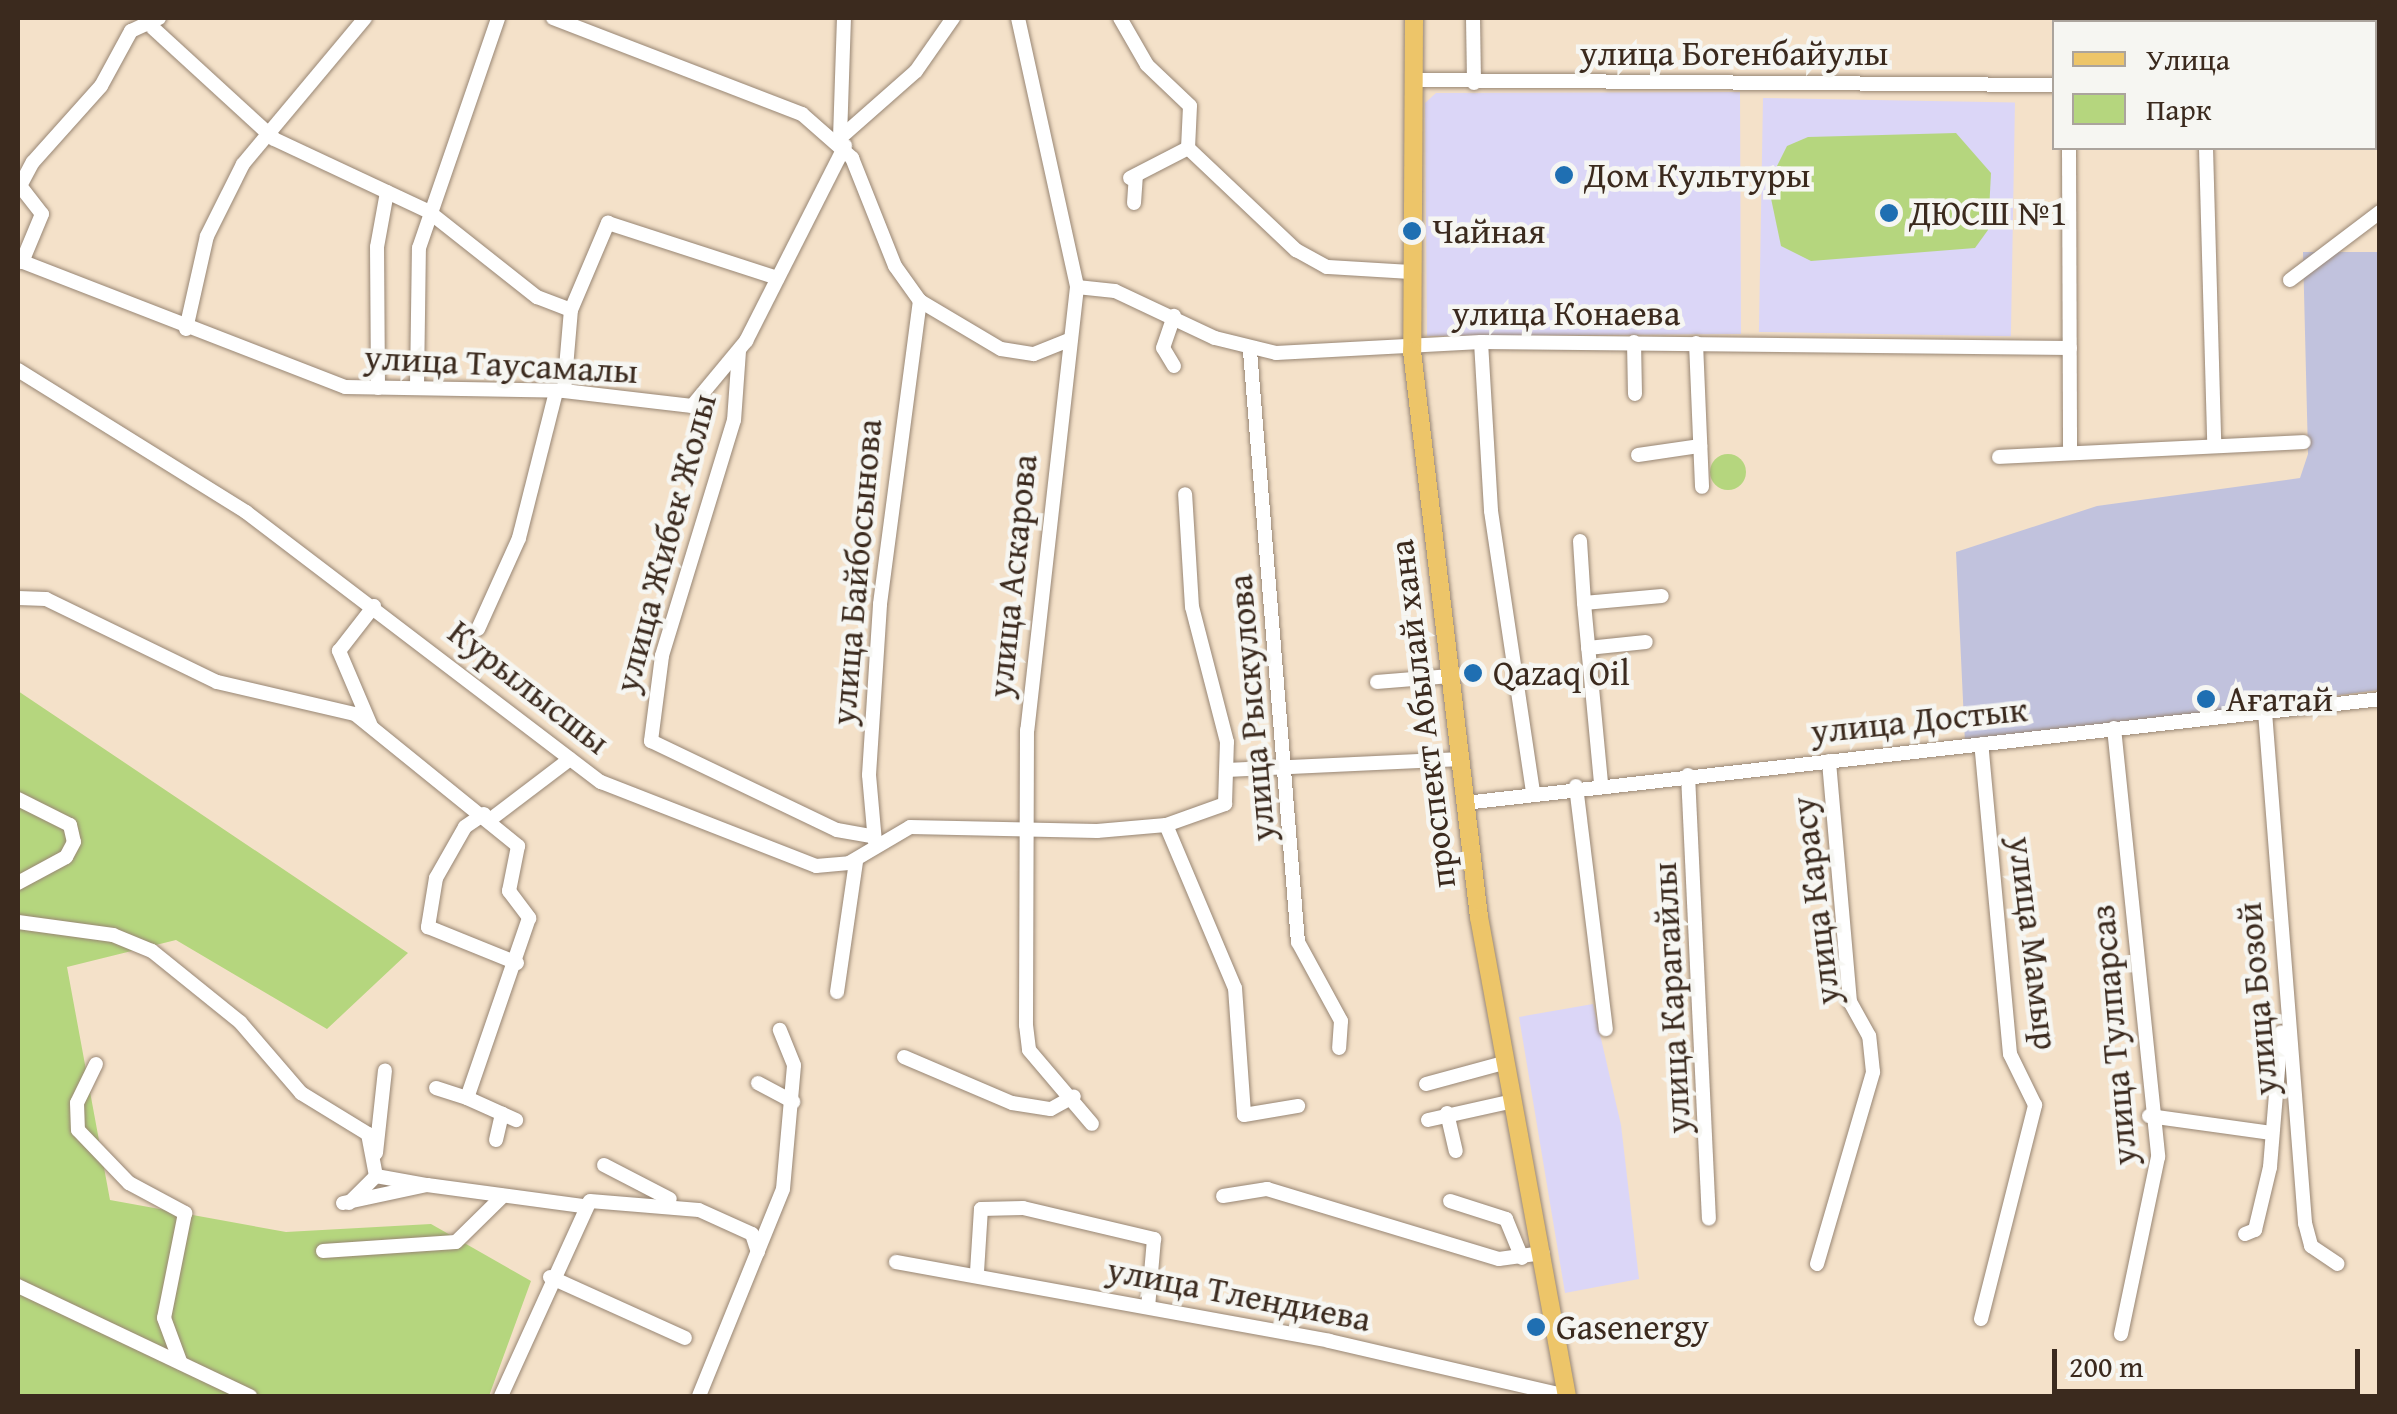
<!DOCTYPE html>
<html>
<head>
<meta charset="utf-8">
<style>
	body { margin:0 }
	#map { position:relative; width:2397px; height:1414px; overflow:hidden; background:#f4e1c9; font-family:"Gentium Book Plus",serif }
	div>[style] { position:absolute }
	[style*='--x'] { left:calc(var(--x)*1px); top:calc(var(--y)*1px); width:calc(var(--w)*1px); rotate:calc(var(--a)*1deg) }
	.built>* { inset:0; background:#dbd6f7; transform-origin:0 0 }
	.industrial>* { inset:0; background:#c1c2dd }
	.green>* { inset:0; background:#b5d67e }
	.round { border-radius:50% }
	.roads { filter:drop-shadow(0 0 2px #988674) drop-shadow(0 0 2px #988674) }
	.minor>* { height:14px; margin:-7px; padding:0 7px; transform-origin:7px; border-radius:7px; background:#fff }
	.major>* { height:18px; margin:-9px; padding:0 9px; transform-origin:9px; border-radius:9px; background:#edc569 }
	.dots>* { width:28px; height:28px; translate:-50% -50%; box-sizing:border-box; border:5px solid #f6f6f2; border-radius:50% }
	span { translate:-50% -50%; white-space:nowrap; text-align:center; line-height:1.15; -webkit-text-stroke:9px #f6f6f2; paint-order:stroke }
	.street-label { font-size:35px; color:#3b2a1e }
	.poi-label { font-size:35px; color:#3b2a1e }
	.left { translate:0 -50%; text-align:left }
	.frame { position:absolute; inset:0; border:20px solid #3b2a1e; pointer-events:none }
	.legend { position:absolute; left:2052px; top:20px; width:325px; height:130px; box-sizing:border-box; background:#f6f6f2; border:2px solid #aba49d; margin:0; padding:12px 18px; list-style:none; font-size:30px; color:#3b2a1e }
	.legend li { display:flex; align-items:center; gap:20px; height:50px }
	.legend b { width:50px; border:2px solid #aba49d }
	.scale { position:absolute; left:2052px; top:1349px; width:308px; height:45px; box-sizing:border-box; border:5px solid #3b2a1e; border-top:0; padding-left:12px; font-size:30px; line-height:35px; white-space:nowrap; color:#3b2a1e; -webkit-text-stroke:8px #f6f6f2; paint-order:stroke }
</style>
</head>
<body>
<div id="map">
	<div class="built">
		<i style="clip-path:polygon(1740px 92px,1741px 334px,1427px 336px,1425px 103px,1436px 93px)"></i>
		<i style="left:1763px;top:98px;width:252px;height:234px;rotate:1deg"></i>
		<i style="clip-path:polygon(1593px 1004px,1621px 1125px,1639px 1279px,1565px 1293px,1519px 1017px)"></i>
	</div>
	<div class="industrial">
		<i style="clip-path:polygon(2303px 252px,2379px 252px,2379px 690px,1965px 743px,1956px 552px,2097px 506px,2300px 478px,2308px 454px)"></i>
	</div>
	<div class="green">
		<i style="clip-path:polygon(1956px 133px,1991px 173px,1988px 230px,1975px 248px,1811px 261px,1781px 246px,1768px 184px,1787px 146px,1808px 137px)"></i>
		<i class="round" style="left:1710px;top:454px;width:36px;height:36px"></i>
		<i style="clip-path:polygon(18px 691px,408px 953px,327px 1029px,176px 940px,67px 967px,110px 1200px,286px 1232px,431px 1224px,531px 1281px,489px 1396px,18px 1396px)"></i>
	</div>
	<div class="roads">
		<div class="minor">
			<i style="--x:553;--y:18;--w:267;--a:21.1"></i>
			<i style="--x:802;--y:114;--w:67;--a:41.3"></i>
			<i style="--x:852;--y:158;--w:116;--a:68.3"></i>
			<i style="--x:895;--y:266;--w:43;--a:54.5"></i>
			<i style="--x:920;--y:301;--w:94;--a:30.7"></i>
			<i style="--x:1001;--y:349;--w:33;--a:9"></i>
			<i style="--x:1034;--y:354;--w:35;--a:-22"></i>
			<i style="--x:1018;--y:18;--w:275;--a:77.6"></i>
			<i style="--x:1077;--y:287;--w:446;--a:96.4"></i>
			<i style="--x:1027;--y:730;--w:295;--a:90.2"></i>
			<i style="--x:1026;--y:1025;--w:25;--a:83"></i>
			<i style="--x:1029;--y:1050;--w:97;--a:49.6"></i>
			<i style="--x:1120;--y:18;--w:54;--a:60.1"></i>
			<i style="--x:1147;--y:65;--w:59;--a:43.6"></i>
			<i style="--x:1190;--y:106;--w:42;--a:92.7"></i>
			<i style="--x:1188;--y:148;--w:149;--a:43.4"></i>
			<i style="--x:1296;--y:250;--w:35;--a:29"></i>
			<i style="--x:1327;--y:267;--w:85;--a:3.4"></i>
			<i style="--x:1473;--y:18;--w:65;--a:89.1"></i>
			<i style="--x:2193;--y:18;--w:4;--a:90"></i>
			<i style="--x:2073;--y:22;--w:4;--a:-90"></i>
			<i style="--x:153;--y:28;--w:164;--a:42.5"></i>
			<i style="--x:274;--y:139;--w:170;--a:25.1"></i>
			<i style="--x:428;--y:211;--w:139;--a:38.3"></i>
			<i style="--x:537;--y:297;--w:36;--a:21"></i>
			<i style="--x:1414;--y:80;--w:640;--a:0.45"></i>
			<i style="--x:2374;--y:118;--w:6;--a:9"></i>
			<i style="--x:840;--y:138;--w:101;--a:-41.4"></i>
			<i style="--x:916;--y:71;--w:65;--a:-55.1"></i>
			<i style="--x:840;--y:138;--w:120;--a:-88.1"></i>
			<i style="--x:2069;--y:148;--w:300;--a:89.8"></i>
			<i style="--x:2206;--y:148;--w:295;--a:88.4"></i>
			<i style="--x:1130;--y:178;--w:65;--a:-27.3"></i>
			<i style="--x:1134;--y:203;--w:26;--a:-86"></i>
			<i style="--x:18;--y:260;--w:351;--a:21.2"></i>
			<i style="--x:345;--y:387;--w:219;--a:1"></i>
			<i style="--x:564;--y:391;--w:129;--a:6.7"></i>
			<i style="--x:692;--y:406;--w:85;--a:-50.3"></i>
			<i style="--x:746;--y:341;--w:219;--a:-63.1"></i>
			<i style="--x:22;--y:262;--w:52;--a:-67.4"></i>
			<i style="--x:42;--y:214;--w:36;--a:-128"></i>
			<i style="--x:20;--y:186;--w:27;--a:-62"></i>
			<i style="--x:33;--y:162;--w:102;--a:-48.2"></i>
			<i style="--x:101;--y:86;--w:63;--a:-61.4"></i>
			<i style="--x:131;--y:31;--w:31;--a:-25"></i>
			<i style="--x:2290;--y:280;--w:113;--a:-37.1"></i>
			<i style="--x:1077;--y:287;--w:38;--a:6"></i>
			<i style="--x:1115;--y:291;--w:110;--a:25.2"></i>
			<i style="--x:1215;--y:338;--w:63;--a:13.8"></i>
			<i style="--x:1276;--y:353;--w:205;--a:-3.1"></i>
			<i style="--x:1481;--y:342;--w:589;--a:0.58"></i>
			<i style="--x:186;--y:329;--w:95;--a:-77.3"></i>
			<i style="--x:207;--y:236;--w:80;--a:-63.4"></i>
			<i style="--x:243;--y:164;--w:190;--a:-50.1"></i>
			<i style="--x:1481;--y:342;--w:169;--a:86.6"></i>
			<i style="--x:1491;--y:511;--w:283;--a:81.5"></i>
			<i style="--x:1634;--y:342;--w:52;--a:88.9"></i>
			<i style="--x:1696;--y:343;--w:144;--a:87.6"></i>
			<i style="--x:739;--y:351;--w:69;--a:94.1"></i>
			<i style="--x:734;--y:420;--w:247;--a:107"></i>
			<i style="--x:662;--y:656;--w:86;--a:97.4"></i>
			<i style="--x:651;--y:741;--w:206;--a:25.6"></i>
			<i style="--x:837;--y:830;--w:35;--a:10"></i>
			<i style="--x:1250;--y:351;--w:593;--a:85.36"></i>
			<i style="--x:1298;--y:942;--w:90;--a:61.4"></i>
			<i style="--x:1341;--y:1021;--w:27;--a:94"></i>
			<i style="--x:1174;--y:366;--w:21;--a:-121"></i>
			<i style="--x:1163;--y:348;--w:34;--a:-71"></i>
			<i style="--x:18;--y:370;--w:269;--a:31.9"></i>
			<i style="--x:246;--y:512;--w:446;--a:37.3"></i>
			<i style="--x:601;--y:782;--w:231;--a:21.3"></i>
			<i style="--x:816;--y:866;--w:33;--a:-5"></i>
			<i style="--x:849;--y:863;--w:71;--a:-30.5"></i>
			<i style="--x:910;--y:827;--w:187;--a:1.2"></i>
			<i style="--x:1097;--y:831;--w:69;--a:-5"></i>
			<i style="--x:1166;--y:825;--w:63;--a:-19.6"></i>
			<i style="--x:1225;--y:804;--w:62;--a:-88.2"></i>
			<i style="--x:1227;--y:742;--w:139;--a:-104.5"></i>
			<i style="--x:1192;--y:607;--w:113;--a:-93.5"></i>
			<i style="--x:417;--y:386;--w:138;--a:-89.2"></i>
			<i style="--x:419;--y:248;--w:243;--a:-71"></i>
			<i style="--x:378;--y:388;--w:141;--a:-90.4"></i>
			<i style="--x:377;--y:247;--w:56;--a:-79.7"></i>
			<i style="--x:564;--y:391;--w:81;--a:-85.1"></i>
			<i style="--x:571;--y:310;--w:95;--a:-67"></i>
			<i style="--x:608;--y:223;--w:178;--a:18"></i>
			<i style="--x:1638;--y:455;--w:63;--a:-8.3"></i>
			<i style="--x:1999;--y:457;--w:305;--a:-2.8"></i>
			<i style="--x:1580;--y:541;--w:62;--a:86.3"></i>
			<i style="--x:18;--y:598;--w:28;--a:2"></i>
			<i style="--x:46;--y:599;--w:190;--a:25.9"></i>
			<i style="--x:217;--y:682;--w:142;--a:13.1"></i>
			<i style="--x:355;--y:714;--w:210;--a:39"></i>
			<i style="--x:518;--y:846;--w:46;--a:101.3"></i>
			<i style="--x:509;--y:891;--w:34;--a:53"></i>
			<i style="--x:529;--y:918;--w:190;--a:109"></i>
			<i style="--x:467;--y:1098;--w:54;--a:24.2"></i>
			<i style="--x:478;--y:629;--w:100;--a:-65.7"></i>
			<i style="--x:519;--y:538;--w:151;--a:-75.8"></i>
			<i style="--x:1588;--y:648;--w:58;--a:-5.9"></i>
			<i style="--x:1377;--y:682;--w:73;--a:-4.7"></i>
			<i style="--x:2265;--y:712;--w:513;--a:85.52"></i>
			<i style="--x:2305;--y:1223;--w:24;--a:75"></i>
			<i style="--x:2311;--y:1246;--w:32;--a:34"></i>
			<i style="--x:371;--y:726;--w:82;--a:-113.1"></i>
			<i style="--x:339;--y:651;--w:57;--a:-52.1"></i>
			<i style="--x:2114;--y:728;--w:431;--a:84.1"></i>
			<i style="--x:2158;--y:1157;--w:181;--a:101.8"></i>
			<i style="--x:1228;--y:770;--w:232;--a:-2.7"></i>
			<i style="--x:1688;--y:775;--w:444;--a:87.3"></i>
			<i style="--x:1601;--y:783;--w:181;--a:-95.4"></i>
			<i style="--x:1584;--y:603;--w:78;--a:-5.1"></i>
			<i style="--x:1576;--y:786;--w:245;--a:83"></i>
			<i style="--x:18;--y:799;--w:58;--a:26.6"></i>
			<i style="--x:70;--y:825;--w:17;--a:77"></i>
			<i style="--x:74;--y:842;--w:17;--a:118"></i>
			<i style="--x:66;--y:857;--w:55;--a:151.6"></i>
			<i style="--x:1465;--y:803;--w:921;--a:-6.48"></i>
			<i style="--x:484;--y:814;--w:23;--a:146"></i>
			<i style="--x:465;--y:827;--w:59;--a:119.6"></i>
			<i style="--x:436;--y:878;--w:50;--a:99.3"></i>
			<i style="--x:428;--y:927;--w:96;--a:22"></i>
			<i style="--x:491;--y:819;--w:99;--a:-37.2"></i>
			<i style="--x:1166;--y:825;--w:177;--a:67.1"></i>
			<i style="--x:1235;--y:988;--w:127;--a:85.9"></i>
			<i style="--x:1244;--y:1115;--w:55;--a:-9.5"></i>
			<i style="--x:875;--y:842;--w:67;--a:-95.1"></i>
			<i style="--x:869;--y:775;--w:171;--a:-86.3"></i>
			<i style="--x:880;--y:604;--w:306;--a:-82.5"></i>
			<i style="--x:18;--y:922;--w:96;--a:7.8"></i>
			<i style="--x:113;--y:935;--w:42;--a:22.3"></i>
			<i style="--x:152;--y:951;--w:113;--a:38.9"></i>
			<i style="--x:240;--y:1022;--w:94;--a:49.3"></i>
			<i style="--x:301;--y:1093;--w:79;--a:31.5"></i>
			<i style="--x:368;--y:1134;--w:43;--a:79.2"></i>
			<i style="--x:376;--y:1176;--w:52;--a:10"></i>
			<i style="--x:837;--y:992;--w:132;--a:-81.7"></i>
			<i style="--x:904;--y:1057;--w:117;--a:23.1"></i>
			<i style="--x:1012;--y:1103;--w:39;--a:9"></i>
			<i style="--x:1051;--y:1109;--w:26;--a:-29"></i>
			<i style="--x:96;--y:1064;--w:43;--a:116"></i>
			<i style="--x:77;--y:1103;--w:27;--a:88"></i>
			<i style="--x:78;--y:1130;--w:74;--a:46.1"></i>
			<i style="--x:129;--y:1183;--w:64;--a:28.2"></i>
			<i style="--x:185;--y:1213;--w:107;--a:101.3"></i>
			<i style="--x:164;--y:1318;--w:46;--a:69.6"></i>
			<i style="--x:758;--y:1083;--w:40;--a:28"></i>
			<i style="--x:1426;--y:1084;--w:84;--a:-15.2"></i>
			<i style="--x:436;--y:1088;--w:33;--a:18"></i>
			<i style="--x:1447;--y:1113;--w:39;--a:77"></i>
			<i style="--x:2149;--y:1116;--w:124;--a:7.9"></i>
			<i style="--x:1428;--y:1120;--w:88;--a:-12.5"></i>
			<i style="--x:496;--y:1140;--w:27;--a:-77"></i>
			<i style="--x:376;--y:1153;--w:83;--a:-83.8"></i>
			<i style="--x:604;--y:1165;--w:74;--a:27.3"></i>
			<i style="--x:1223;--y:1196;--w:45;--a:-9"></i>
			<i style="--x:1267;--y:1189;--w:242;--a:16.8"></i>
			<i style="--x:1499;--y:1259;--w:44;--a:-7.8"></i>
			<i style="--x:1450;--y:1201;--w:59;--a:17.8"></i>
			<i style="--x:1506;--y:1219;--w:42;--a:67.7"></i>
			<i style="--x:343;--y:1203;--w:86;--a:-12.1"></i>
			<i style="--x:427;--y:1185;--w:157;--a:7.7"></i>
			<i style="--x:349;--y:1203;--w:38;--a:-45"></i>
			<i style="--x:2245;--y:1234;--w:11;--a:-22"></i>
			<i style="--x:2255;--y:1230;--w:65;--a:-76.6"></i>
			<i style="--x:2270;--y:1167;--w:135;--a:-85.3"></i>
			<i style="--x:323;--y:1251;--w:133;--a:-3.9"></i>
			<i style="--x:456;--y:1242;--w:66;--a:-44.4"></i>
			<i style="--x:896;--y:1262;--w:440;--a:10.3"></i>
			<i style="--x:1329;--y:1341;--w:244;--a:13"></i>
			<i style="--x:1817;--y:1264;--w:200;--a:-73.7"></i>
			<i style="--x:1873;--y:1072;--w:36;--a:-96"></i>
			<i style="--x:1869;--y:1036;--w:39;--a:-119"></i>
			<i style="--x:1850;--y:1002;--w:242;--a:-95"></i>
			<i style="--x:977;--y:1272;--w:63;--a:-86.4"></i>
			<i style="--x:981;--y:1209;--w:42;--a:-1.4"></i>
			<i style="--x:1023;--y:1208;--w:135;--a:13.3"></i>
			<i style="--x:1154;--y:1239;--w:68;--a:95"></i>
			<i style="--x:550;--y:1277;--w:148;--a:24.3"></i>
			<i style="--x:18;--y:1286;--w:257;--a:25.4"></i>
			<i style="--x:1981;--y:1319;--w:221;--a:-75.8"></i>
			<i style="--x:2035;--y:1105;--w:57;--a:-116.1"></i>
			<i style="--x:2010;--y:1054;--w:311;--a:-95.3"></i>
			<i style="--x:501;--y:1396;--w:214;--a:-65.5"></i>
			<i style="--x:590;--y:1201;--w:109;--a:4.7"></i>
			<i style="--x:699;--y:1210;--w:58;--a:24.4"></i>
			<i style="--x:752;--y:1234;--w:19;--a:72"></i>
			<i style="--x:699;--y:1396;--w:223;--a:-67.9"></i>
			<i style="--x:783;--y:1189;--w:124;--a:-84.9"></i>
			<i style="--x:794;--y:1065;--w:38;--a:-112"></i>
		</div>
		<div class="major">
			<i style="--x:1414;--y:18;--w:333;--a:90.3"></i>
			<i style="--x:1412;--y:351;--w:570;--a:83.25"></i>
			<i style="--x:1479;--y:917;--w:487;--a:79.6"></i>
		</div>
	</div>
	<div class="dots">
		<i style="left:1564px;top:175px;background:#1f6fb2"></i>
		<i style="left:1889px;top:213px;background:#1f6fb2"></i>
		<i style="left:1412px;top:231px;background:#1f6fb2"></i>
		<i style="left:1473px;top:673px;background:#1f6fb2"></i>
		<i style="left:2206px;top:699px;background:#1f6fb2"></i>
		<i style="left:1536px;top:1327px;background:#1f6fb2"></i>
	</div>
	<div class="street-label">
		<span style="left:1734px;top:53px">улица Богенбайулы</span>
		<span style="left:1566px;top:313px">улица Конаева</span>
		<span style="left:501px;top:364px;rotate:3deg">улица Таусамалы</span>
		<span style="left:665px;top:543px;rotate:-75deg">улица Жибек Жолы</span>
		<span style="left:856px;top:572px;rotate:-85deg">улица Байбосынова</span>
		<span style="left:1012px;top:576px;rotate:-84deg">улица Аскарова</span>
		<span style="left:529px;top:687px;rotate:38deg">Курылысшы</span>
		<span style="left:1251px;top:708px;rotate:-95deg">улица Рыскулова</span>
		<span style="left:1422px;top:714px;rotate:-97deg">проспект Абылай хана</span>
		<span style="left:1919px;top:720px;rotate:-6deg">улица Достык</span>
		<span style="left:1815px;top:901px;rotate:-97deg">улица Карасу</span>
		<span style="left:2034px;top:943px;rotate:83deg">улица Мамыр</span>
		<span style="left:1671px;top:998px;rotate:-93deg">улица Карагайлы</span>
		<span style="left:2257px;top:999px;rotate:-95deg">улица Бозой</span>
		<span style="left:2113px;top:1035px;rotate:-95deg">улица Тулпарсаз</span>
		<span style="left:1239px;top:1294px;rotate:11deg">улица Тлендиева</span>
	</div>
	<div class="poi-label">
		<span class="left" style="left:1584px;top:175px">Дом Культуры</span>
		<span class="left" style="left:1909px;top:213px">ДЮСШ №1</span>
		<span class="left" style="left:1432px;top:231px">Чайная</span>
		<span class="left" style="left:1493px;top:673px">Qazaq Oil</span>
		<span class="left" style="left:2226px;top:699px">Ағатай</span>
		<span class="left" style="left:1556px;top:1327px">Gasenergy</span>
	</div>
	<div class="frame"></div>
	<ul class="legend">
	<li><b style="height:12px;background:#edc569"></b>Улица</li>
	<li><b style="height:28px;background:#b5d67e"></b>Парк</li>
	</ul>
	<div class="scale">200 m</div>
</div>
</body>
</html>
